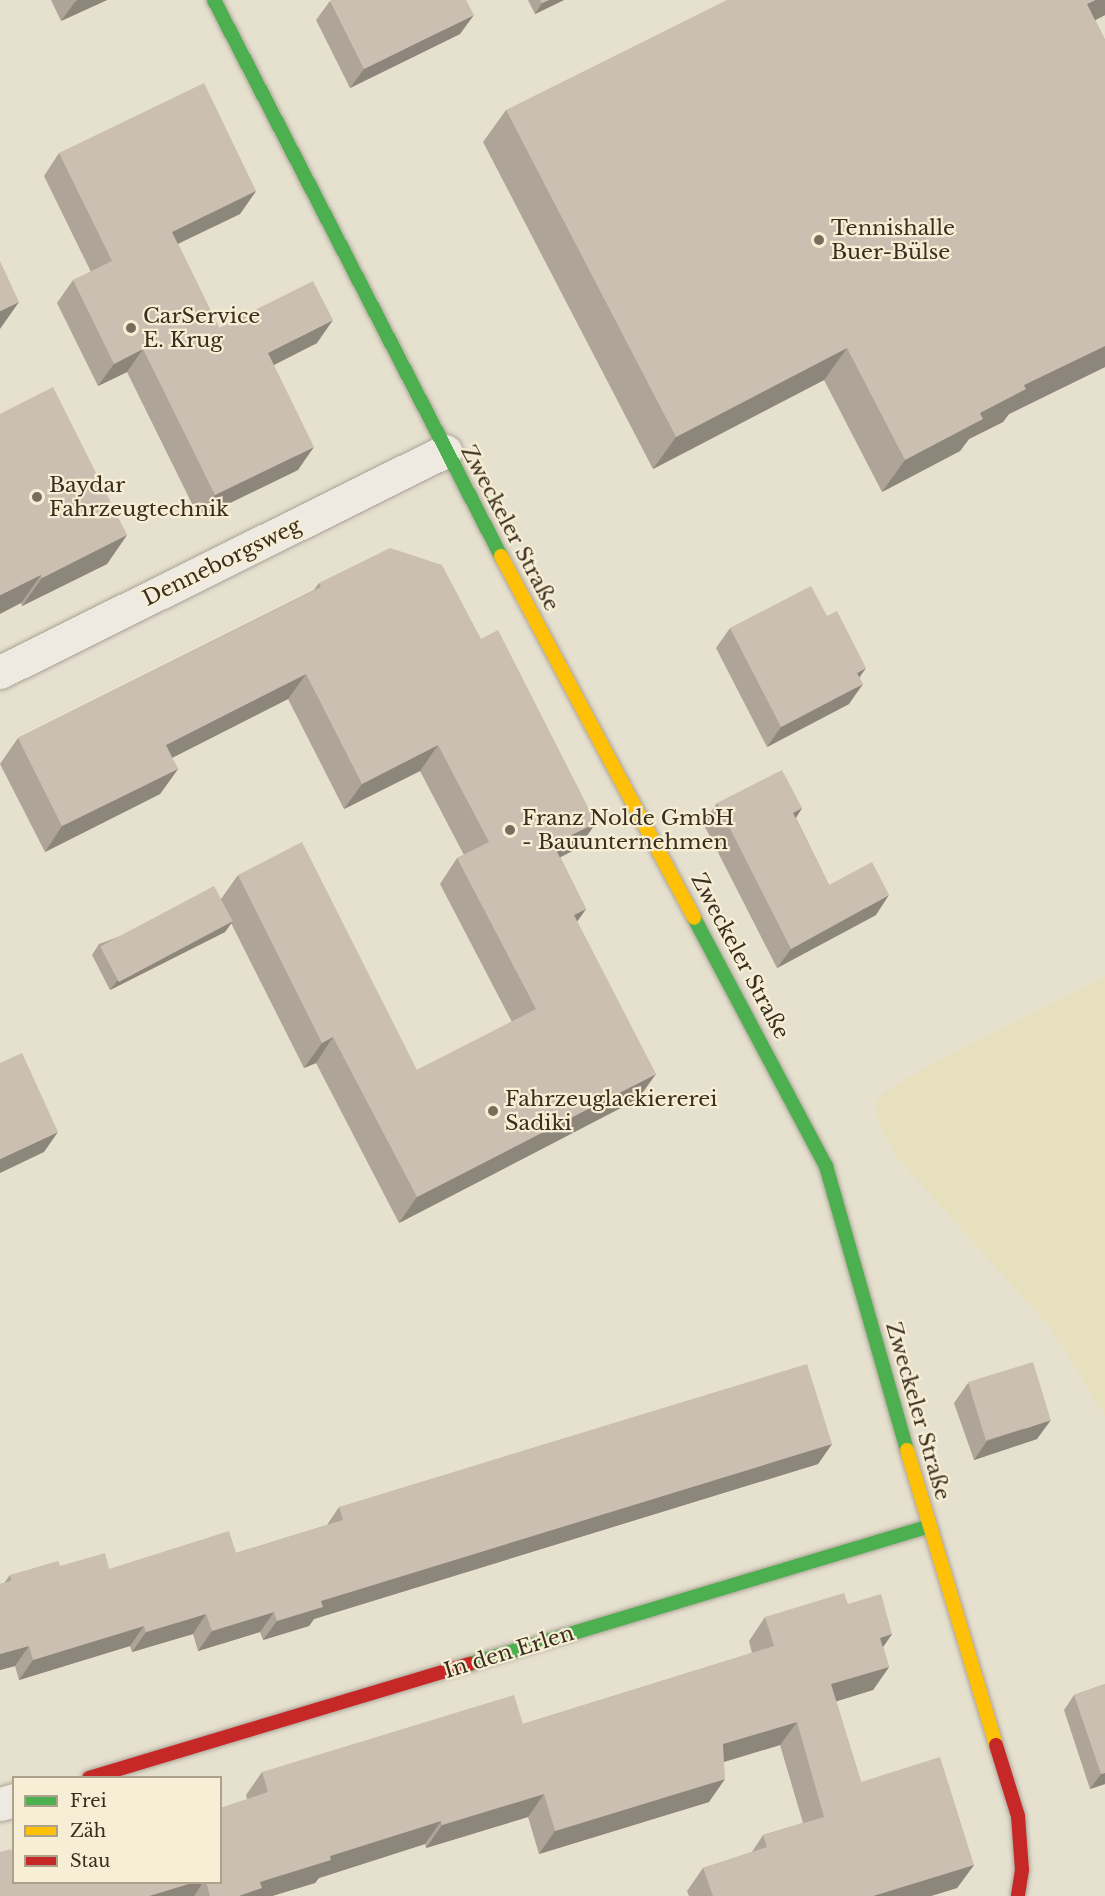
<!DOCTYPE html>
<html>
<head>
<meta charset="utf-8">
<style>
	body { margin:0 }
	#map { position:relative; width:1105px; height:1896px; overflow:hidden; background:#e6e0cf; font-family:"Libre Baskerville",serif }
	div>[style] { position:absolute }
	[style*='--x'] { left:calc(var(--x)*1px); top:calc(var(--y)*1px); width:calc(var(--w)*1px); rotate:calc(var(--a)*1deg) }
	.farmland>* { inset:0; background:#e6e0bf }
	.roads { filter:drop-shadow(0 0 2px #aca597) drop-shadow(0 0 2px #aca597) }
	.street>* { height:33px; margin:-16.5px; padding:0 16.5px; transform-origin:16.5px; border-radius:16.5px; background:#eeeae1 }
	.fast>* { height:14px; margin:-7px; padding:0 7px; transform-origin:7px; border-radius:7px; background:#4caf50 }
	.slow>* { height:14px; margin:-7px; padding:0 7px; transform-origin:7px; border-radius:7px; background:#ffc107 }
	.jam>* { height:14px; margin:-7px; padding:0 7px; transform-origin:7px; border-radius:7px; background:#c62828 }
	.wall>* { inset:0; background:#aea497 }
	.shaded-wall>* { inset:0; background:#8d867b }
	.building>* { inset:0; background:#cabfb0; transform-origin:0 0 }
	.dots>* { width:16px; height:16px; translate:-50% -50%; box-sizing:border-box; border:3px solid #f7efd5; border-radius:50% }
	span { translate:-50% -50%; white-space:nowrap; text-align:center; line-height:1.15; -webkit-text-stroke:4.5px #f7efd5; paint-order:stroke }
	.poi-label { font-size:21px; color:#3c2e1f }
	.left { translate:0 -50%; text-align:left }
	.street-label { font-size:21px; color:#3c2e1f }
	.legend { position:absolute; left:12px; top:1776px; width:210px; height:108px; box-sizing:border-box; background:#f7efd5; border:2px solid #aca28c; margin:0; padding:8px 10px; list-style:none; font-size:18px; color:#3c2e1f }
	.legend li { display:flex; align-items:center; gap:12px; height:30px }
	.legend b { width:30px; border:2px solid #aca28c }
</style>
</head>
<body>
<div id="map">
	<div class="farmland">
		<i style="clip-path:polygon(1105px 976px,1105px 1416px,1050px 1328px,896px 1156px,880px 1127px,875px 1103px,885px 1091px,940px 1059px)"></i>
	</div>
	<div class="roads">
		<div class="street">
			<i style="--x:0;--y:672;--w:497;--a:-26.4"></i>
			<i style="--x:0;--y:1804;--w:15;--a:-16"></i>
		</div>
		<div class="fast">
			<i style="--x:214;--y:0;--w:626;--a:62.7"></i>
			<i style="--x:694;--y:918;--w:281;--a:62"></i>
			<i style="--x:826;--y:1166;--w:295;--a:74.1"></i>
			<i style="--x:470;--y:1664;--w:479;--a:-16.7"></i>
		</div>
		<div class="slow">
			<i style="--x:501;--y:556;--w:410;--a:61.9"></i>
			<i style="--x:907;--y:1450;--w:308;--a:73.2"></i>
		</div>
		<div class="jam">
			<i style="--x:996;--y:1745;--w:74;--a:72.8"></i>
			<i style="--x:1018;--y:1816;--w:54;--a:85.8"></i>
			<i style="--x:1022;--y:1870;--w:26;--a:99"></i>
			<i style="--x:89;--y:1778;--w:398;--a:-16.7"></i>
		</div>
	</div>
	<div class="wall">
		<i style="clip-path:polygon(51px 0,107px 0,61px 21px)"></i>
		<i style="clip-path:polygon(528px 0,564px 0,535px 14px)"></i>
		<i style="clip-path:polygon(1105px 0,1105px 15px,1095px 20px,1105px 40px,1105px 367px,1009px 414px,1003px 422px,969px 439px,960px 451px,882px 492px,824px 380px,653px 469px,483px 142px,506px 110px)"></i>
		<i style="clip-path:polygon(330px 1px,460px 34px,350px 88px,316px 20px)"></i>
		<i style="clip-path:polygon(59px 153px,256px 191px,240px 214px,178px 244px,219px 328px,317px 343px,274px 365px,298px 470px,199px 518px,127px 372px,98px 386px,57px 303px,73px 280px,91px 272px,44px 176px)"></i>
		<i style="clip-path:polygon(0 414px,127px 535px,107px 564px,22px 606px,21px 603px)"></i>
		<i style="clip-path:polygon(319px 583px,481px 639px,596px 823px,578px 848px,560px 857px,586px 909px,577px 922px,638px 1099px,399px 1223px,316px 1063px,304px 1068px,231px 923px,225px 932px,110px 990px,92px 955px,99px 944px,221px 899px,238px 875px,417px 1070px,512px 1022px,440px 884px,457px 858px,464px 855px,420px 771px,344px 809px,288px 699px,172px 758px,178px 769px,160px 794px,45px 852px,0 764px,18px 738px,314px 590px)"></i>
		<i style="clip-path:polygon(730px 628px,860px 677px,849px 704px,767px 747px,716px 648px)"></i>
		<i style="clip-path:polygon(717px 803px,802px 808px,796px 818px,829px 885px,876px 915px,777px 968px,703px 823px)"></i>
		<i style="clip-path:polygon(968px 1383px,1037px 1439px,974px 1460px,954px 1403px)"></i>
		<i style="clip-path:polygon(832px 1444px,818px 1464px,314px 1619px,309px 1626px,263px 1640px,260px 1632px,198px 1651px,193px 1634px,132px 1652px,130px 1646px,19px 1680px,15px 1666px,0 1670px,0 1584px,4px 1583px,10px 1575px,60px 1566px,109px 1569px,236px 1553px,327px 1525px,339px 1507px)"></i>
		<i style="clip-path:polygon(848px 1604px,892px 1634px,883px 1647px,889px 1667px,873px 1690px,836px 1701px,861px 1782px,974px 1865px,957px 1888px,931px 1896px,689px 1896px,687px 1891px,703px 1868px,752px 1852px,763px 1835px,803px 1823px,780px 1745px,724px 1762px,709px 1802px,539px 1854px,528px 1817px,426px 1848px,425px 1844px,319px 1878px,315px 1883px,272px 1896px,0 1896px,14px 1882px,220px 1882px,247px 1799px,246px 1795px,262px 1772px,523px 1724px,752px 1653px,749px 1641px,765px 1617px)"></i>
		<i style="clip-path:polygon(1105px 1684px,1105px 1784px,1090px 1789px,1064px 1710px,1074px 1695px)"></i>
	</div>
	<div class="shaded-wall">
		<i style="clip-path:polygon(78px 0,107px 0,61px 21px,75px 2px)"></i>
		<i style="clip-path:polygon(549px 0,564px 0,535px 14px,542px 3px)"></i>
		<i style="clip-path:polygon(1095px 0,1105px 0,1105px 15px,1064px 37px,1087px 4px)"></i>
		<i style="clip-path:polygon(474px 15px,460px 34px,350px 88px,364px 69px)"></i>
		<i style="clip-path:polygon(256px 191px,240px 214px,156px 254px,172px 232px)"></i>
		<i style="clip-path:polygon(19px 302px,0 329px,0 311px)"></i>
		<i style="clip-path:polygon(333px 320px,317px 343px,252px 376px,268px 353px)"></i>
		<i style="clip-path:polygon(1105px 346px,1105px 367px,1009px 414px,1003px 422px,969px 439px,960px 451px,882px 492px,905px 460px,1024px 385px)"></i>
		<i style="clip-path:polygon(847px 348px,824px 380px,653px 469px,676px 437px)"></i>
		<i style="clip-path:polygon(143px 349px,127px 372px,98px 386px,114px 364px)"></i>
		<i style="clip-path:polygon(314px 447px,298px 470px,199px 518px,215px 495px)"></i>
		<i style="clip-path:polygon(127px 535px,107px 564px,22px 606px,42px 578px)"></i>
		<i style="clip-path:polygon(41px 575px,21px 603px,0 614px,0 595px)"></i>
		<i style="clip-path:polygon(866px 668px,852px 688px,857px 673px)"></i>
		<i style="clip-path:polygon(306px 674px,288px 699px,148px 770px,166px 745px)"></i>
		<i style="clip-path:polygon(863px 684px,849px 704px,767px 747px,781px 727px)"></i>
		<i style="clip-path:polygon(438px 745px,420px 771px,344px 809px,362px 784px)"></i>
		<i style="clip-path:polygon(178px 769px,160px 794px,45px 852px,62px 826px)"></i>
		<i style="clip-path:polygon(802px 808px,789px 828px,793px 813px)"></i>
		<i style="clip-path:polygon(596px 823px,578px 848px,536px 870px,553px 844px)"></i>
		<i style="clip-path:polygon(889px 895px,876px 915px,777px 968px,791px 949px)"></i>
		<i style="clip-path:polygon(586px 909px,568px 934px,574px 915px)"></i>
		<i style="clip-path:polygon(233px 921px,225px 932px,110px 990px,118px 980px)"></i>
		<i style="clip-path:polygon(333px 1037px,316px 1063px,304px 1068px,322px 1043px)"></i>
		<i style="clip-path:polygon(656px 1074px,638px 1099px,399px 1223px,417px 1197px)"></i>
		<i style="clip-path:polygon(58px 1132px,44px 1152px,0 1173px,0 1159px)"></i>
		<i style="clip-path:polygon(1051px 1420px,1037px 1439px,974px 1460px,987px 1441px)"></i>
		<i style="clip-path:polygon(832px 1444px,818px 1464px,314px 1619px,309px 1626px,263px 1640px,277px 1621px,321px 1601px)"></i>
		<i style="clip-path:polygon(274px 1612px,260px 1632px,198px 1651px,212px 1631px)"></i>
		<i style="clip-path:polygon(206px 1614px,193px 1634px,132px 1652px,146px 1632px)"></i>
		<i style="clip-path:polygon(144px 1626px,130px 1646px,19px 1680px,33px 1660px)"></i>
		<i style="clip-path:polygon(892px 1634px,876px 1657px,880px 1638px)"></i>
		<i style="clip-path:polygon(29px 1646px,15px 1666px,0 1670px,0 1654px)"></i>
		<i style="clip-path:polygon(889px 1667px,873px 1690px,815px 1708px,831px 1684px)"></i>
		<i style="clip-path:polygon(797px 1722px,780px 1745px,707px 1767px,723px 1744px)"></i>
		<i style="clip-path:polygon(1105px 1773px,1105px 1784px,1090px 1789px,1101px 1774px)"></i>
		<i style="clip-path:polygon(725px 1779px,709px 1802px,539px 1854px,555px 1831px)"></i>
		<i style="clip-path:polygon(544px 1794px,528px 1817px,426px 1848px,442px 1825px)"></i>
		<i style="clip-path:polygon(441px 1821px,425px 1844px,319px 1878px,315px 1883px,272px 1896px,239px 1896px,260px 1882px,330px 1856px)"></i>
		<i style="clip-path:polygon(974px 1865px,957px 1888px,931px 1896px,873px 1896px)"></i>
		<i style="clip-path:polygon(195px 1882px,203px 1882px,194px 1896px,149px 1896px)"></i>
	</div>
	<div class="building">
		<i style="clip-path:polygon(332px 0,466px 0,474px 15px,364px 69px,330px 1px)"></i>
		<i style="clip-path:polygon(540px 0,549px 0,542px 3px)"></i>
		<i style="clip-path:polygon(727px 0,1095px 0,1087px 4px,1105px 40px,1105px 346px,1024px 385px,1026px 389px,980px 413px,983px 419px,905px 460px,847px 348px,676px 437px,506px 110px)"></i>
		<i style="clip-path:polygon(204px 83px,256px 191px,172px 232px,219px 328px,313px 281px,333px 320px,268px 353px,314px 447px,215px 495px,143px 349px,114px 364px,73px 280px,112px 261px,59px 153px)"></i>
		<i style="clip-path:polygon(0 261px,19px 302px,0 311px)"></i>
		<i style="clip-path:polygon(53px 387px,127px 535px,42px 578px,41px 575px,0 595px,0 414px)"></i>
		<i style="clip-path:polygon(390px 548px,442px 565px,481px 639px,498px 630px,596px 823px,553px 844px,586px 909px,574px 915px,656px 1074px,417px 1197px,333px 1037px,322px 1043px,238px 875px,302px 842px,417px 1070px,536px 1009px,457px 858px,489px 842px,438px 745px,362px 784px,306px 674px,166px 745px,178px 769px,62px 826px,18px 738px,321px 587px,319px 583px)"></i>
		<i style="clip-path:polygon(811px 586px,827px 616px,837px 611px,866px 668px,857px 673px,863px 684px,781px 727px,730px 628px)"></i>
		<i style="clip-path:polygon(782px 770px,802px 808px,793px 813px,829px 885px,872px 862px,889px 895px,791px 949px,717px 803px)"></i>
		<i style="left:214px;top:886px;width:40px;height:129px;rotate:62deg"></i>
		<i style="clip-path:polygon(22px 1053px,58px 1132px,0 1159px,0 1063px)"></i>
		<i style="left:1033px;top:1362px;width:61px;height:68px;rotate:73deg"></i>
		<i style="clip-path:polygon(807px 1364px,832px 1444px,321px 1601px,323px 1607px,277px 1621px,274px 1612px,212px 1631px,206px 1614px,146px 1632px,144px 1626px,33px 1660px,29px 1646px,0 1654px,0 1584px,11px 1581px,10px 1575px,58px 1561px,60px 1566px,105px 1553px,109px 1569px,229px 1531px,236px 1553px,343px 1520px,339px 1507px)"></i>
		<i style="clip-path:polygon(844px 1593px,848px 1604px,881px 1594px,892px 1634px,880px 1638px,889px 1667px,831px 1684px,861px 1782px,940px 1757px,974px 1865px,873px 1896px,713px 1896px,703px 1868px,767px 1847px,763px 1835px,824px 1817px,797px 1722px,723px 1744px,725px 1779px,555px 1831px,544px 1794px,442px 1825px,441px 1821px,330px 1856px,331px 1860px,260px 1882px,262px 1888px,239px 1896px,210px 1896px,206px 1882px,220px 1882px,220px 1808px,268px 1792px,262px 1772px,514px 1695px,523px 1724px,774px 1646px,765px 1617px)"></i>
		<i style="clip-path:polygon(1105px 1684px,1105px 1773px,1101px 1774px,1074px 1695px)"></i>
		<i style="clip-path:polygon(11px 1849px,14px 1858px,14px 1882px,195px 1882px,149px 1896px,0 1896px,0 1852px)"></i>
	</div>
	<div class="dots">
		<i style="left:819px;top:240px;background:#786c5d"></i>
		<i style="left:131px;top:328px;background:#786c5d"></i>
		<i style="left:37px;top:497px;background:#786c5d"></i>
		<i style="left:510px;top:830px;background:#786c5d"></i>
		<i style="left:493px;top:1111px;background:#786c5d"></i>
	</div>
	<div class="poi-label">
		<span class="left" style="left:831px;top:240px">Tennishalle<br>Buer-Bülse</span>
		<span class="left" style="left:143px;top:328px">CarService<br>E. Krug</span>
		<span class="left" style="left:49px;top:497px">Baydar<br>Fahrzeugtechnik</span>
		<span class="left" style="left:522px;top:830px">Franz Nolde GmbH<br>- Bauunternehmen</span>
		<span class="left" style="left:505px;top:1111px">Fahrzeuglackiererei<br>Sadiki</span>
	</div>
	<div class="street-label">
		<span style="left:510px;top:528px;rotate:62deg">Zweckeler Straße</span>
		<span style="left:222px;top:562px;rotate:-26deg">Denneborgsweg</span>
		<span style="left:740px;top:956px;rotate:62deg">Zweckeler Straße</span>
		<span style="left:918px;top:1411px;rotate:74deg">Zweckeler Straße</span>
		<span style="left:509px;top:1652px;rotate:-17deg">In den Erlen</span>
	</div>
	<ul class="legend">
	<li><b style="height:8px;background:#4caf50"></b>Frei</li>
	<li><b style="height:8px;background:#ffc107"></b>Zäh</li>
	<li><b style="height:8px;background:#c62828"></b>Stau</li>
	</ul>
</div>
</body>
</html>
